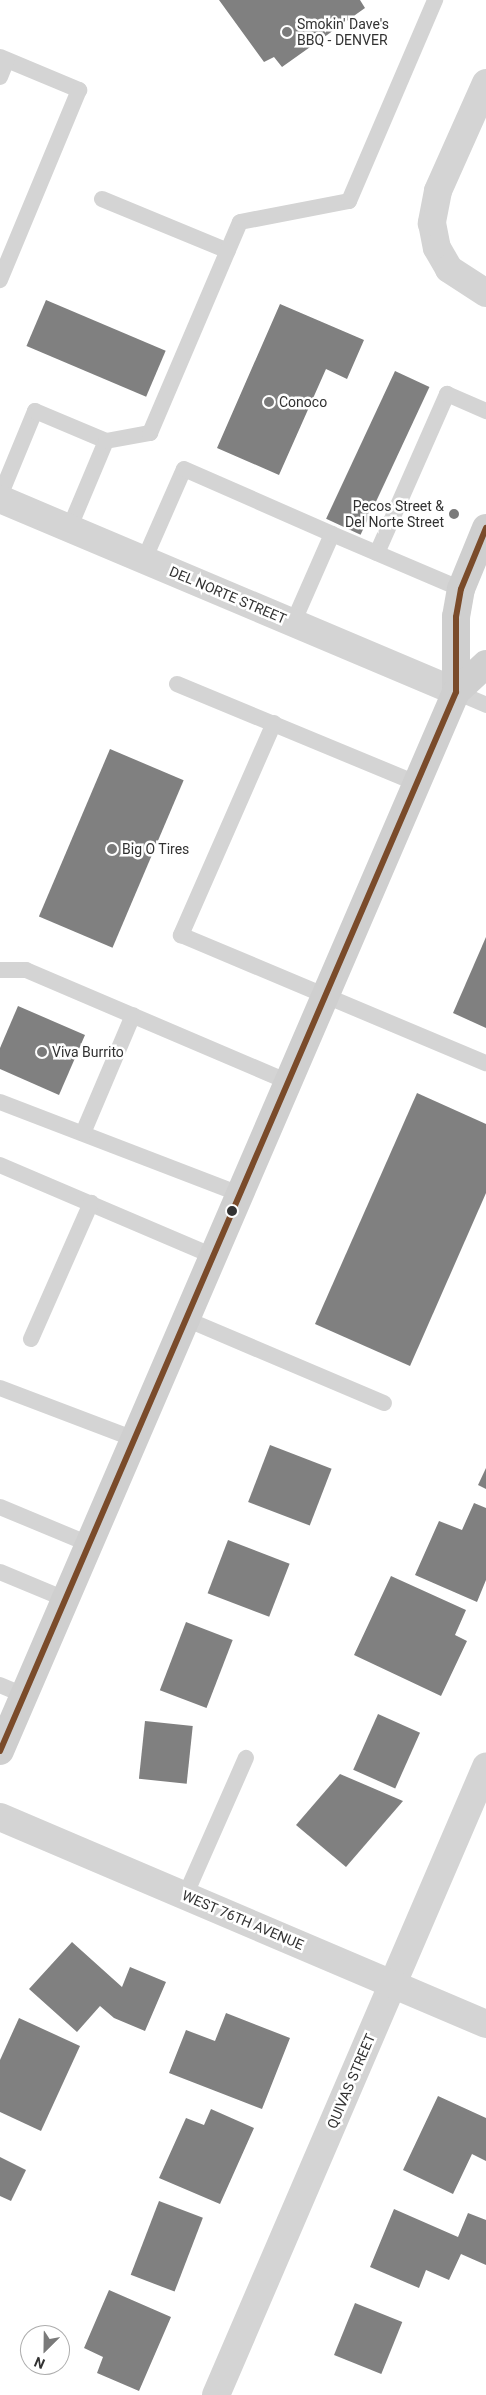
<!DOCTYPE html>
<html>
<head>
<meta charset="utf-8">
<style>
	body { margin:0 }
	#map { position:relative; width:486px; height:2395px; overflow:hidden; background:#fff; font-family:Roboto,sans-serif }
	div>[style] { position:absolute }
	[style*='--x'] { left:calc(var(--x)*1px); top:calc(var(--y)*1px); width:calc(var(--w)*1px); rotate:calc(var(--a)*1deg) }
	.building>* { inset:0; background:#808080; transform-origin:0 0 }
	.service>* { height:16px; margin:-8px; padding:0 8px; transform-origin:8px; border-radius:8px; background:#d4d4d4 }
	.minor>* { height:28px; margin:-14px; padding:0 14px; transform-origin:14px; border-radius:14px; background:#d4d4d4 }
	.tertiary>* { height:28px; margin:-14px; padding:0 14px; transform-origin:14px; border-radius:14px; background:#d4d4d4 }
	.secondary>* { height:28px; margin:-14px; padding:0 14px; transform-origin:14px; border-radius:14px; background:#cfcfcf }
	.bus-1>* { height:6px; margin:-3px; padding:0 3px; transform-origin:3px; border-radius:3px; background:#7a4b2a }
	.dots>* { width:14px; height:14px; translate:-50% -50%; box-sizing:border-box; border:2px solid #fff; border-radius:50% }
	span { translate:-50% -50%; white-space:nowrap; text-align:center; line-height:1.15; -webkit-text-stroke:5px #fff; paint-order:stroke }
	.poi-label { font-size:14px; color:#323232 }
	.left { translate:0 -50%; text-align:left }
	.right { translate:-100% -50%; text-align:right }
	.street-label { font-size:14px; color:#323232 }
	.north { position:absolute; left:20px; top:2325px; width:50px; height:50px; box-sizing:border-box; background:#fff; border:1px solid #adadad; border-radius:50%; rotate:203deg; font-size:14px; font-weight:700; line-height:20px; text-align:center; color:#323232 }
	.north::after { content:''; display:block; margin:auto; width:18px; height:22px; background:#7a7a7a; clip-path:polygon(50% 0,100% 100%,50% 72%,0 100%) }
</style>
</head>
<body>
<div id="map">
	<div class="building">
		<i style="clip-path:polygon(219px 0,360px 0,365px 8px,282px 67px,274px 57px,264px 62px)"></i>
		<i style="left:46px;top:300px;width:130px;height:50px;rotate:23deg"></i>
		<i style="clip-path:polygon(280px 304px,364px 340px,347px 379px,326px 369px,279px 475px,217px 448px)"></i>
		<i style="left:395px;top:371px;width:38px;height:163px;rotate:25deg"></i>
		<i style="left:110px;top:749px;width:80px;height:182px;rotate:23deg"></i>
		<i style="clip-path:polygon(486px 937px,486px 1028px,453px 1013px)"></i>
		<i style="clip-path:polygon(18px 1006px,85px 1035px,59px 1095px,0 1069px,0 1048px)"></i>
		<i style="clip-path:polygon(417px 1093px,486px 1124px,486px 1193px,410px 1366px,315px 1324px)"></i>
		<i style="left:270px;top:1445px;width:66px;height:61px;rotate:21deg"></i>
		<i style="clip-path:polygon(486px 1468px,486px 1489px,478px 1485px)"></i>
		<i style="clip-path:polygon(474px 1503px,486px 1508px,486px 1580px,477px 1602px,415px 1575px,439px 1521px,462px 1530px)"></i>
		<i style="left:228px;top:1540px;width:66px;height:57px;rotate:21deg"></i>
		<i style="clip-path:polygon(391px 1576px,466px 1610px,455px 1635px,467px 1641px,441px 1696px,354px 1655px)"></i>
		<i style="left:186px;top:1622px;width:50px;height:73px;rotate:21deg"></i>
		<i style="left:378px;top:1714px;width:46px;height:61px;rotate:24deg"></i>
		<i style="left:145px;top:1721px;width:48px;height:58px;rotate:6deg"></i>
		<i style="clip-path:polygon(340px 1774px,403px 1801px,346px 1867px,296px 1825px)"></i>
		<i style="clip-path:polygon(72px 1942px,122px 1987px,130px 1967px,166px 1982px,145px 2031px,114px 2018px,100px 2006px,77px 2032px,29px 1989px)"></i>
		<i style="clip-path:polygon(226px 2013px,290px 2038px,262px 2109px,169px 2073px,186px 2030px,215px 2041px)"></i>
		<i style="clip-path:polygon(19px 2018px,80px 2046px,41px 2131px,0 2112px,0 2060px)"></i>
		<i style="clip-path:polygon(438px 2096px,486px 2118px,486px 2161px,472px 2154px,453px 2194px,403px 2170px)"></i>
		<i style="clip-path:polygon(211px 2109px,254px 2128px,220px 2204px,159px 2178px,186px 2118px,204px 2125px)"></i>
		<i style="clip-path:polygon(0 2157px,26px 2170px,11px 2201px,0 2196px)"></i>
		<i style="left:159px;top:2201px;width:47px;height:79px;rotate:21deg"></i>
		<i style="clip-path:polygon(394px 2209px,458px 2237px,468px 2213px,486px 2220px,486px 2265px,461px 2254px,449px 2280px,426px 2270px,419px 2288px,370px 2267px)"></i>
		<i style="clip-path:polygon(109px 2290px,171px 2317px,139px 2391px,97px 2373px,103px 2357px,84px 2348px)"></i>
		<i style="left:355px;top:2303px;width:51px;height:56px;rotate:22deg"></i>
	</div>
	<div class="service">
		<i style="--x:0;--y:57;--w:86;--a:22.7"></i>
		<i style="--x:79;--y:90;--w:206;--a:112.6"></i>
		<i style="--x:0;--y:77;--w:18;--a:-68"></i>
		<i style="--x:102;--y:199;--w:136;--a:22.4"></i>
		<i style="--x:0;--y:496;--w:92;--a:-67.6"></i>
		<i style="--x:35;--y:411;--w:77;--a:22.9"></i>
		<i style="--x:69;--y:529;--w:95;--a:-67.2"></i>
		<i style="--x:106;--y:441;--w:45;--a:-10.3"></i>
		<i style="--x:150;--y:433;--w:229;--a:-66.9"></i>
		<i style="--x:240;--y:222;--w:111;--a:-10.9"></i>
		<i style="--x:349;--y:201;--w:219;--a:-66.8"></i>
		<i style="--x:377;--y:553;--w:174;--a:-66.2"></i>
		<i style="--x:447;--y:394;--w:43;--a:23.6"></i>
		<i style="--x:144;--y:560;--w:99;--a:-66.3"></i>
		<i style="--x:184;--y:469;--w:162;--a:23.7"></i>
		<i style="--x:293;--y:623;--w:97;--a:-66.3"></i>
		<i style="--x:332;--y:534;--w:140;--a:23.1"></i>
		<i style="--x:177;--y:684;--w:259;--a:22.5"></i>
		<i style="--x:456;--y:692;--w:33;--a:23"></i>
		<i style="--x:274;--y:723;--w:232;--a:113.7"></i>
		<i style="--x:181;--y:935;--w:331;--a:22.8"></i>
		<i style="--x:0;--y:970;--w:26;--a:0"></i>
		<i style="--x:26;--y:970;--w:285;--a:23.1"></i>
		<i style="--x:0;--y:1102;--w:257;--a:21"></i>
		<i style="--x:83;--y:1133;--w:128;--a:-67"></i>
		<i style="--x:0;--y:1165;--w:232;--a:23.1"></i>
		<i style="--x:186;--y:1319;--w:215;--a:23"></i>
		<i style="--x:31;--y:1339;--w:149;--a:-66.2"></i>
		<i style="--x:0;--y:1388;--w:143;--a:20.8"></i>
		<i style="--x:0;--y:1507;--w:96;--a:22.6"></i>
		<i style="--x:0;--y:1572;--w:70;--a:22.6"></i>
		<i style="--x:0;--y:1685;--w:26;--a:23"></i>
		<i style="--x:185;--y:1896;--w:151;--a:-66.2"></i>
	</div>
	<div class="minor">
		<i style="--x:486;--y:83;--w:118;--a:114"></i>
		<i style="--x:438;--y:191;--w:33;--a:101"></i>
		<i style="--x:432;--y:223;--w:25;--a:79"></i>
		<i style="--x:437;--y:248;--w:24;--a:60"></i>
		<i style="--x:449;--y:269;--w:44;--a:33"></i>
		<i style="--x:0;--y:499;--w:495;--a:22.9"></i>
		<i style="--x:216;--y:2395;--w:684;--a:-66.74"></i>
	</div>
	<div class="tertiary">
		<i style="--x:0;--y:1817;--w:528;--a:23.07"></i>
	</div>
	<div class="secondary">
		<i style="--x:456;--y:692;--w:75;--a:-90"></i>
		<i style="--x:456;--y:617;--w:28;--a:-80"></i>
		<i style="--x:461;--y:589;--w:66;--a:-67.7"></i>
		<i style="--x:0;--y:1751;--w:1153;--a:-66.7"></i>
		<i style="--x:456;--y:692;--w:41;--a:-43"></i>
	</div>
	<div class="bus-1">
		<i style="--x:0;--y:1751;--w:1153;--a:-66.7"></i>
		<i style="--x:456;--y:692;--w:75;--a:-90"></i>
		<i style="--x:456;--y:617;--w:28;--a:-80"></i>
		<i style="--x:461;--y:589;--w:66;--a:-67.7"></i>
	</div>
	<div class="dots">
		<i style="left:287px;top:32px;background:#7a7a7a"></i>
		<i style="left:269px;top:402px;background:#7a7a7a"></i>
		<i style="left:454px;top:514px;background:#7a7a7a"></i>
		<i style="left:112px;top:849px;background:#7a7a7a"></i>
		<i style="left:42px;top:1052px;background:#7a7a7a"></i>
		<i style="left:232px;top:1211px;background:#323232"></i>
	</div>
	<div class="poi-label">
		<span class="left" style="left:297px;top:32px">Smokin' Dave's<br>BBQ - DENVER</span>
		<span class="left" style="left:279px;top:402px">Conoco</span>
		<span class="right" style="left:444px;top:514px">Pecos Street &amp;<br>Del Norte Street</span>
		<span class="left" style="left:122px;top:849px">Big O Tires</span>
		<span class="left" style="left:52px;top:1052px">Viva Burrito</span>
	</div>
	<div class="street-label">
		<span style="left:228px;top:595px;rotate:23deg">DEL NORTE STREET</span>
		<span style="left:243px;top:1920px;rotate:23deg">WEST 76TH AVENUE</span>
		<span style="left:351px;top:2081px;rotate:-67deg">QUIVAS STREET</span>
	</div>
	<div class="north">N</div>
</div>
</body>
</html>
